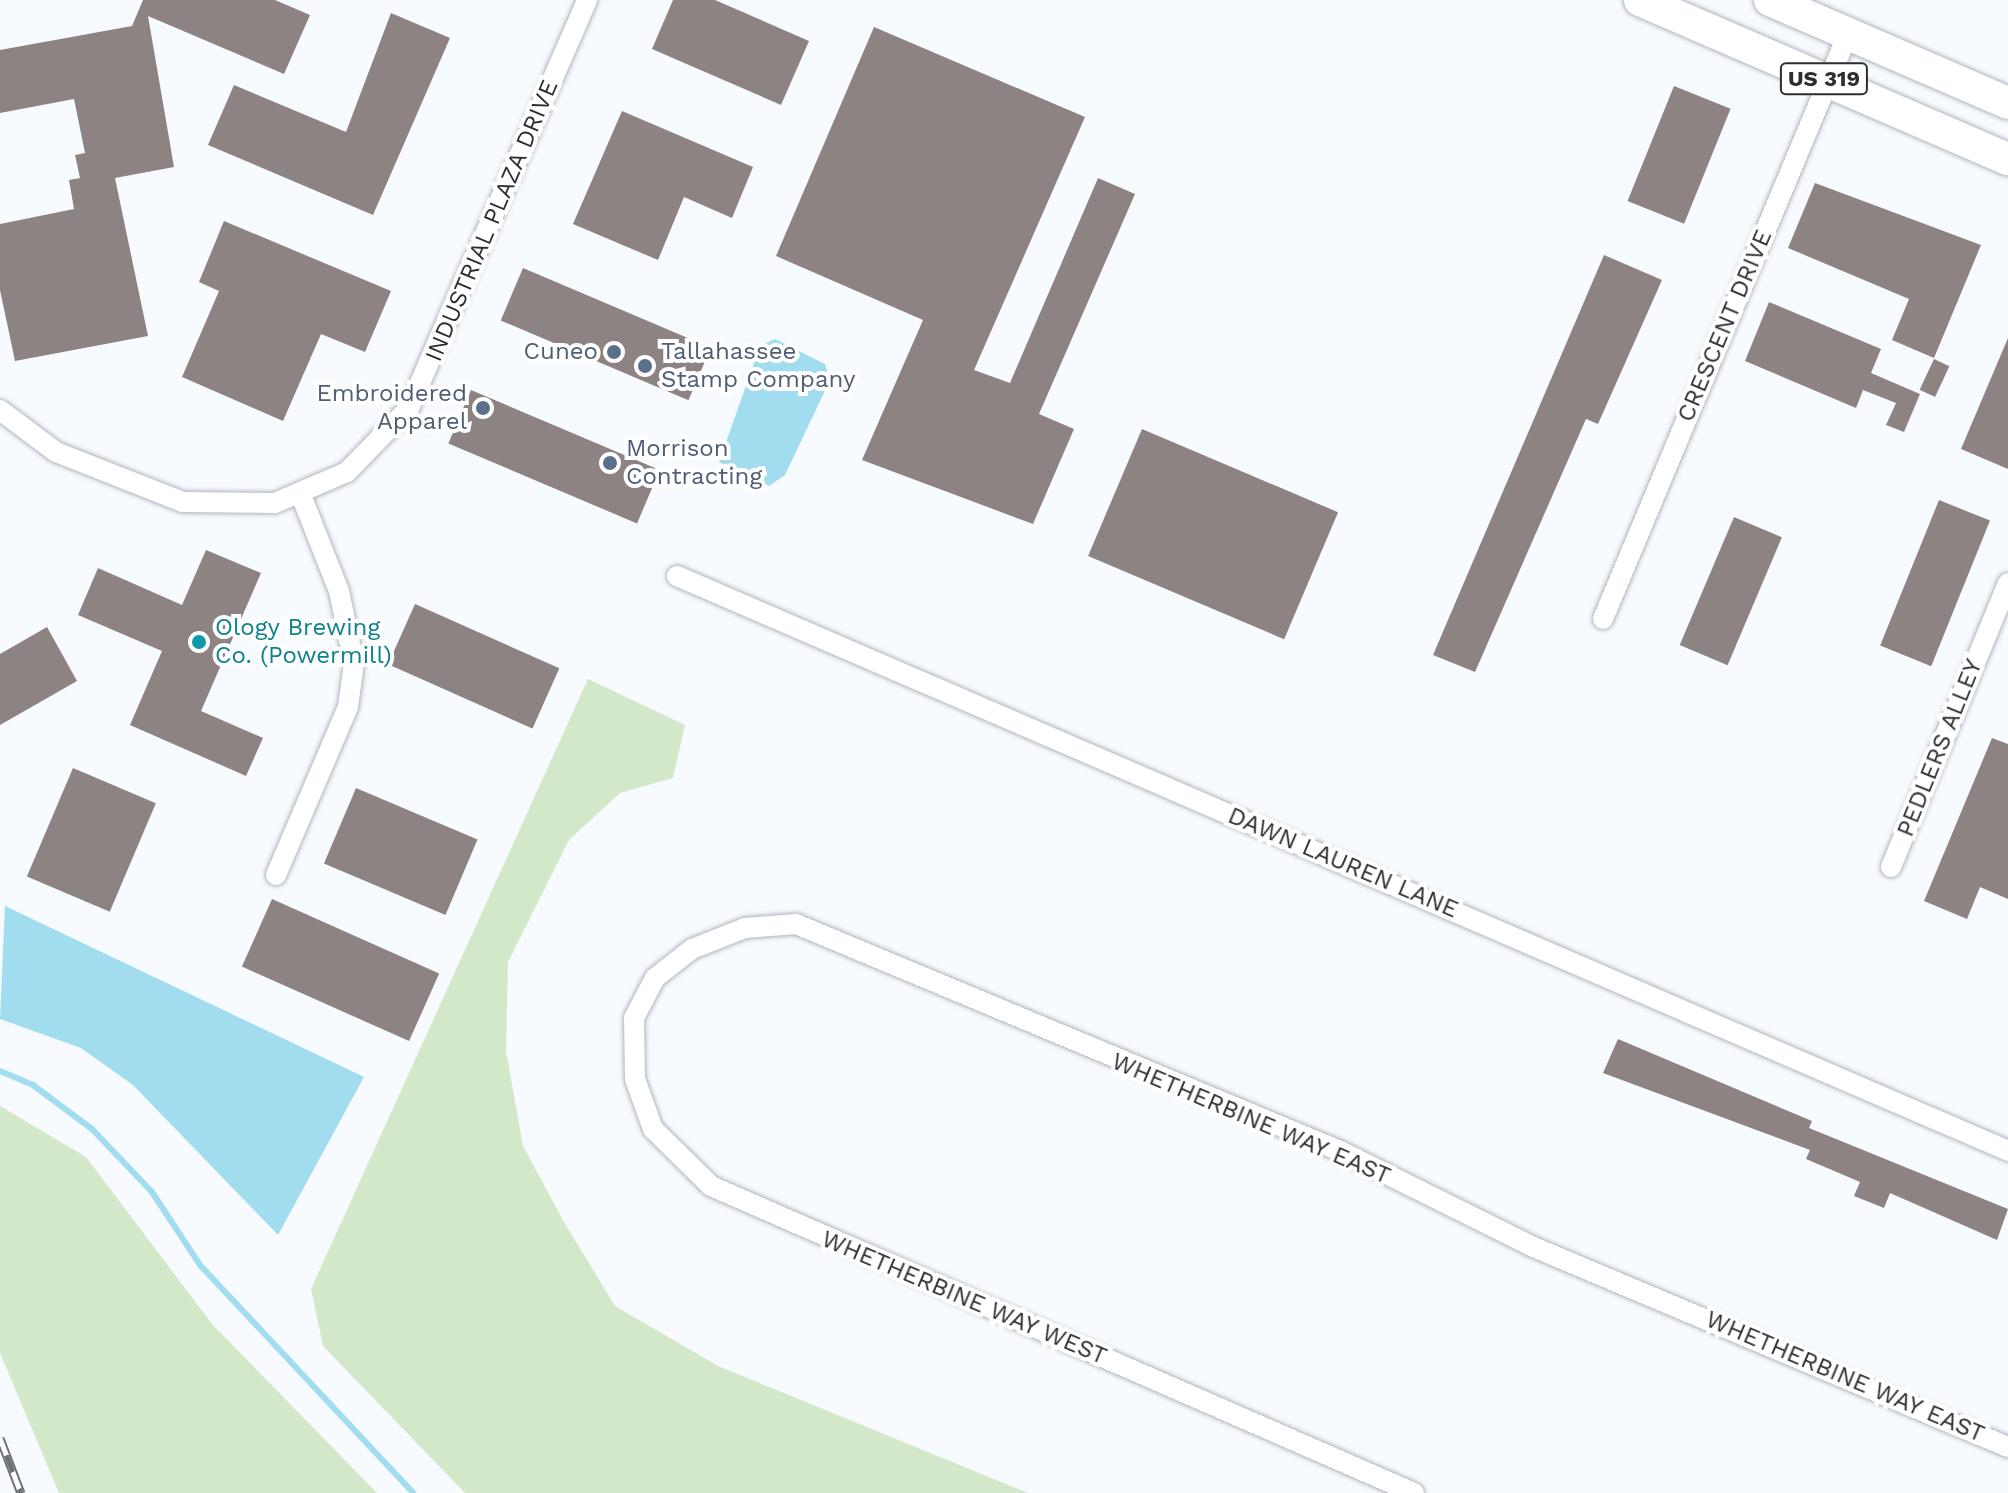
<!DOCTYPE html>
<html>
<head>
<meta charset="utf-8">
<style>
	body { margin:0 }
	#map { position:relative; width:2008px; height:1493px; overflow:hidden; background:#f7faff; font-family:"Work Sans",sans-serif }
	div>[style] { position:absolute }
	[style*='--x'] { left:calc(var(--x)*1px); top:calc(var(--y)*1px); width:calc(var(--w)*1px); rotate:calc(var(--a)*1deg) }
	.green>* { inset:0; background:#d2e8c9 }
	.water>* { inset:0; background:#a1ddef }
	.stream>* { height:6px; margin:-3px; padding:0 3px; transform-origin:3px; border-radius:3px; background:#a1ddef }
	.building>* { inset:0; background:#8d8382; transform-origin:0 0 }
	.roads { filter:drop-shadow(0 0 2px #b1b6be) drop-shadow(0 0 2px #b1b6be) }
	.street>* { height:20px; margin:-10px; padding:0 10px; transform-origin:10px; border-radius:10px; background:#fff }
	.primary>* { height:32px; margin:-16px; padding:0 16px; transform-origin:16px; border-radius:16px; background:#fff }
	.rail>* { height:9px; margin-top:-4.5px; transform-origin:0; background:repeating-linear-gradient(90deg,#fff 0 18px,#6f7275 0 36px); box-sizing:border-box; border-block:2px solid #6f7275 }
	.dots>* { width:22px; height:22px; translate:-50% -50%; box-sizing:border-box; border:4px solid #fff; border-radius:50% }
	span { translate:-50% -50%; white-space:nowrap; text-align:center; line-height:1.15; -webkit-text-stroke:8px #fff; paint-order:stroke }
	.shield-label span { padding:2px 6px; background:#fff; border:2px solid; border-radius:6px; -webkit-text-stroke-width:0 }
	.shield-label { font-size:22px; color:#2b2d30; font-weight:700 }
	.street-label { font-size:24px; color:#2b2d30 }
	.service-label { font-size:24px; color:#4e5e75 }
	.right { translate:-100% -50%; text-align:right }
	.left { translate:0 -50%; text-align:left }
	.culture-label { font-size:24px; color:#0d838f }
</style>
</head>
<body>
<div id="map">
	<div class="green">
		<i style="clip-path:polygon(588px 679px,685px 725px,673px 778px,620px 793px,569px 840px,508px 962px,506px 1051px,523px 1146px,564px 1222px,615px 1306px,718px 1366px,1028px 1493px,465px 1493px,323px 1346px,311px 1289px)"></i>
		<i style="clip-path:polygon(0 1106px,86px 1157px,212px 1324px,377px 1493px,59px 1493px,0 1353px)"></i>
	</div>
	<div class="water">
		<i style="clip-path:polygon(775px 339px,825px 364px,830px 380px,785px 475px,769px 486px,719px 462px,760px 346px)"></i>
		<i style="clip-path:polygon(5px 906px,364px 1077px,278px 1235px,133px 1085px,81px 1048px,0 1019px)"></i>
	</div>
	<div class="stream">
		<i style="--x:0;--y:1071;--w:36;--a:23"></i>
		<i style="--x:33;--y:1085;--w:74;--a:36.7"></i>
		<i style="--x:92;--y:1129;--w:87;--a:46.4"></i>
		<i style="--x:152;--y:1192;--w:87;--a:56.7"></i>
		<i style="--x:200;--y:1265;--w:312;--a:46.9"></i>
	</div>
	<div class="building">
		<i style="clip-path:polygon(143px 0,275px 0,310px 15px,284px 74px,148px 16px,174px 167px,115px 178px,148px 336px,15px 361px,0 290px,0 224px,74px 209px,69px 180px,80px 178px,75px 155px,85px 153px,74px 99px,0 113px,0 50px,132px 26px)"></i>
		<i style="clip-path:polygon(673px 0,715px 0,809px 41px,781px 105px,652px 49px)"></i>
		<i style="clip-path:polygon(391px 13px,450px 38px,373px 215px,208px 145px,234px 85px,346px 132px)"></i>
		<i style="clip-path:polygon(874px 27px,1085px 117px,974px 370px,1010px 383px,1098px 178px,1135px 194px,1039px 414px,1074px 429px,1033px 524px,862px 460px,923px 320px,776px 256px)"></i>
		<i style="left:1674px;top:86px;width:61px;height:124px;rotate:22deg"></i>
		<i style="clip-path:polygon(622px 111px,753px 167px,732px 218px,684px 197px,658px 260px,573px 224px)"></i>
		<i style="clip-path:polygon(1815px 183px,1981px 245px,1934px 358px,1892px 340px,1909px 299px,1788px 248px)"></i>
		<i style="clip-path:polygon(224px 221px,391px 291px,365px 352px,321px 334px,283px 421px,182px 377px,219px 291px,199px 282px)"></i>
		<i style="clip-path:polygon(1604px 255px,1662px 280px,1598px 424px,1586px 419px,1475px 672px,1433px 655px)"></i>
		<i style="left:523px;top:268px;width:204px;height:57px;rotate:23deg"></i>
		<i style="clip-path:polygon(1769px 302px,1881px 349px,1871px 373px,1920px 394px,1904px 432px,1886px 425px,1896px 403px,1863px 390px,1856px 408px,1745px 361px)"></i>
		<i style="clip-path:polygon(2008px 338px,2008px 469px,1961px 449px)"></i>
		<i style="left:1934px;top:359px;width:17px;height:34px;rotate:25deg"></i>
		<i style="left:471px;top:390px;width:205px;height:58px;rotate:23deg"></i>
		<i style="left:1142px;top:429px;width:213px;height:138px;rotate:23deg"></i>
		<i style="left:1939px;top:500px;width:55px;height:157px;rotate:22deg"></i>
		<i style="left:1734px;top:517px;width:52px;height:139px;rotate:23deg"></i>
		<i style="clip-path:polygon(206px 550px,261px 573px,201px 711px,263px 738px,246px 776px,130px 725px,162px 651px,78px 615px,98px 568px,182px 605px)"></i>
		<i style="left:415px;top:604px;width:158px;height:66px;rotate:24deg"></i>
		<i style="clip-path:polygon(47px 627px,77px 681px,0 725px,0 654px)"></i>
		<i style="clip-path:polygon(1992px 738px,2008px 744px,2008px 899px,1980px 887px,1967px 919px,1924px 901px)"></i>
		<i style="left:73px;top:768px;width:90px;height:118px;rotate:23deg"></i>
		<i style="left:356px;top:788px;width:132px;height:82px;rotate:23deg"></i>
		<i style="left:272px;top:899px;width:183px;height:74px;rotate:24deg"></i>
		<i style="clip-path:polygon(1618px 1039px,1812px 1121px,1809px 1128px,2008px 1209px,1997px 1240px,1890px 1193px,1884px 1208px,1854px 1196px,1860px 1182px,1806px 1159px,1810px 1150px,1603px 1073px)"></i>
	</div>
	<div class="roads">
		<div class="street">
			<i style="--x:0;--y:410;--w:70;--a:36.9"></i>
			<i style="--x:56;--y:452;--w:136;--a:21.5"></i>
			<i style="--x:183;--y:502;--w:92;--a:0.6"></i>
			<i style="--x:275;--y:503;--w:78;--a:-23.3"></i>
			<i style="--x:347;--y:472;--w:89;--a:-45.9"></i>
			<i style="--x:409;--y:408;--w:445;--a:-66.4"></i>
			<i style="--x:677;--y:576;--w:1450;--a:23.36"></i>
			<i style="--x:1603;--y:619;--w:634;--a:-67.28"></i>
			<i style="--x:1891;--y:867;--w:307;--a:-67.6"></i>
			<i style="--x:276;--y:875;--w:183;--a:-66.8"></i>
			<i style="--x:348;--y:707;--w:44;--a:-82.2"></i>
			<i style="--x:354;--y:663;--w:74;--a:-101.8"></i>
			<i style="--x:339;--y:591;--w:103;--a:-111.6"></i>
			<i style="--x:1414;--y:1493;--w:767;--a:-156.41"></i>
			<i style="--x:711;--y:1186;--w:81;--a:-135.5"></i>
			<i style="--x:653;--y:1129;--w:53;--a:-109.8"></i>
			<i style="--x:635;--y:1079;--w:61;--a:-90.9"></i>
			<i style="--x:634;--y:1018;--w:45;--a:-62.3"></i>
			<i style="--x:655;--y:978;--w:47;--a:-38.1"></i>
			<i style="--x:692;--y:949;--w:57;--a:-21.6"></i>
			<i style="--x:745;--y:928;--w:51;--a:-4.5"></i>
			<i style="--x:796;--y:924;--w:589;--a:22.65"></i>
			<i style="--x:1340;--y:1151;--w:213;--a:26.4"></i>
			<i style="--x:1531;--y:1246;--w:518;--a:22.85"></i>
		</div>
		<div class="primary">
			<i style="--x:1640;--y:0;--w:401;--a:23.4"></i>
			<i style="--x:1770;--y:0;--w:259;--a:23.4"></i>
		</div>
	</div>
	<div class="rail">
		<i style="--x:0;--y:1438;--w:59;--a:69.1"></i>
	</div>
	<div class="dots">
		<i style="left:614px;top:352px;background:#5c6f8a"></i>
		<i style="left:645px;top:366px;background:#5c6f8a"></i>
		<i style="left:483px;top:408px;background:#5c6f8a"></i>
		<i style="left:610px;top:463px;background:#5c6f8a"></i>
		<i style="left:199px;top:642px;background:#0f9aa8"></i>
	</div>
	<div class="shield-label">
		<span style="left:1824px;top:79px">US 319</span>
	</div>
	<div class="street-label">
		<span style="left:492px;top:221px;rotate:-67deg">INDUSTRIAL PLAZA DRIVE</span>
		<span style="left:1725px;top:326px;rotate:-67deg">CRESCENT DRIVE</span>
		<span style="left:1940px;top:748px;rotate:-68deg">PEDLERS ALLEY</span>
		<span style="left:1343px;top:863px;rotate:23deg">DAWN LAUREN LANE</span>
		<span style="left:1251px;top:1119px;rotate:23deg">WHETHERBINE WAY EAST</span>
		<span style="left:964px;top:1298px;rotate:23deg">WHETHERBINE WAY WEST</span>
		<span style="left:1845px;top:1377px;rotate:23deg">WHETHERBINE WAY EAST</span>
	</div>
	<div class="service-label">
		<span class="right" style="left:598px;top:352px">Cuneo</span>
		<span class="left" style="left:661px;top:366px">Tallahassee<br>Stamp Company</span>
		<span class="right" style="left:467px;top:408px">Embroidered<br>Apparel</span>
		<span class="left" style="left:626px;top:463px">Morrison<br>Contracting</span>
	</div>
	<div class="culture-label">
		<span class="left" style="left:215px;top:642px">Ology Brewing<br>Co. (Powermill)</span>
	</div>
</div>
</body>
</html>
